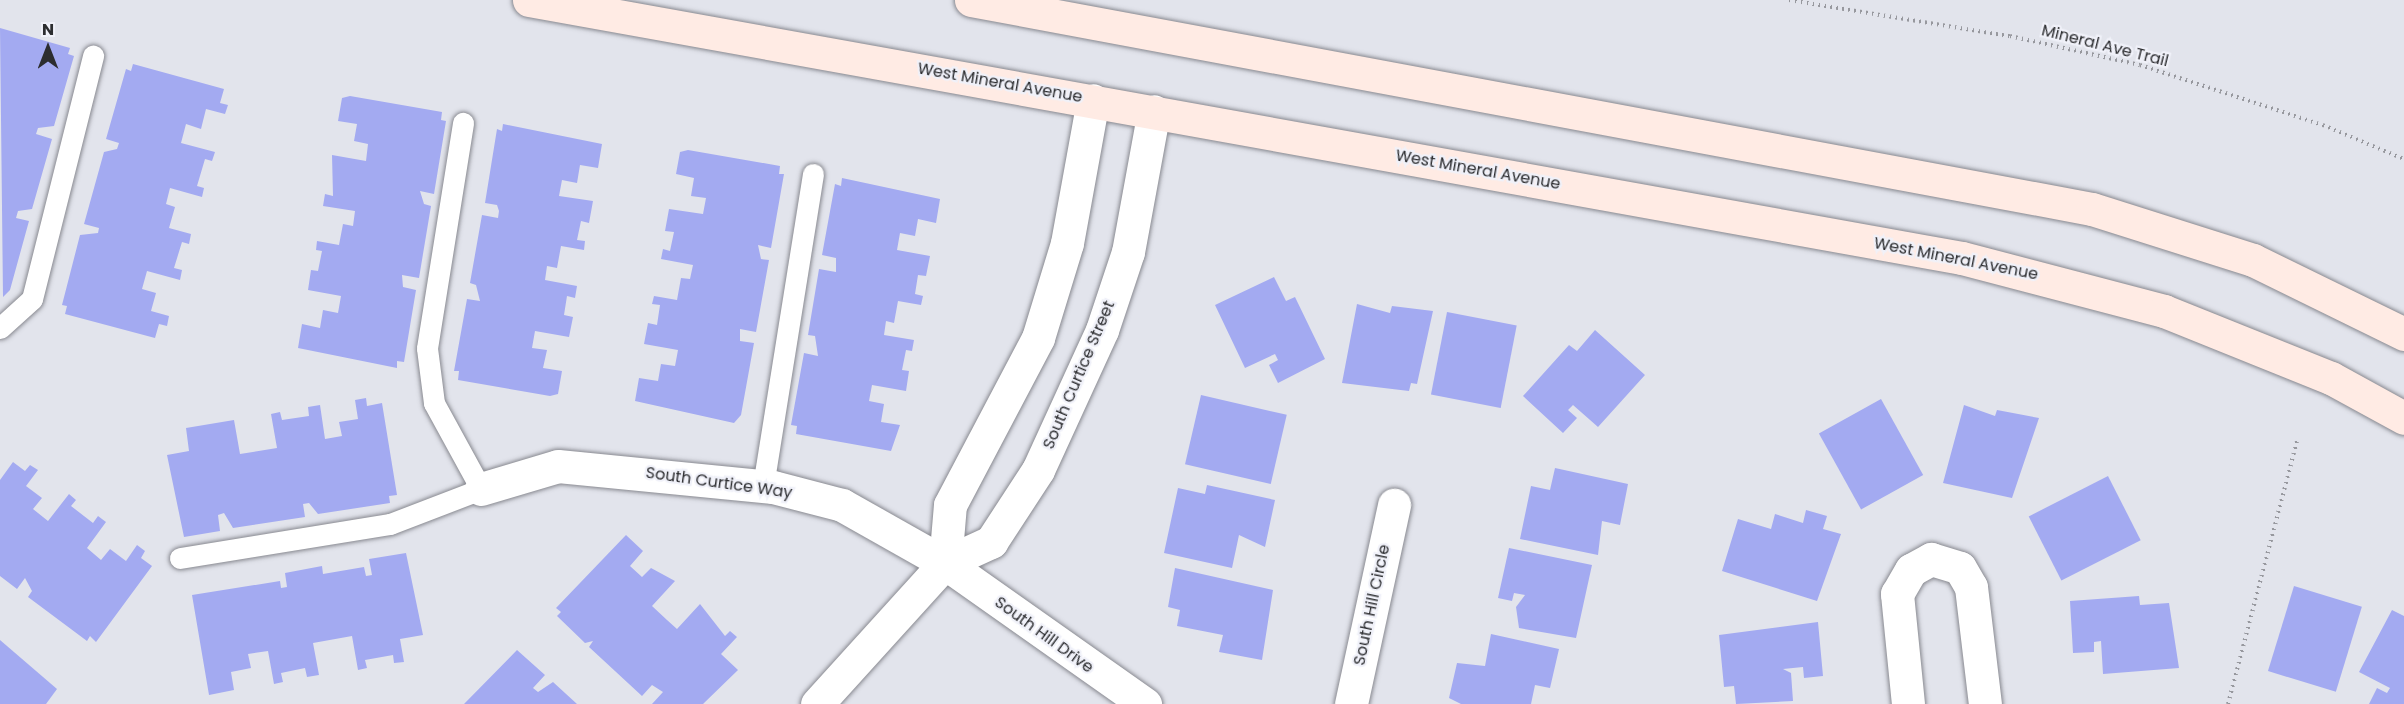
<!DOCTYPE html>
<html>
<head>
<meta charset="utf-8">
<style>
	body { margin:0 }
	#map { position:relative; width:2404px; height:704px; overflow:hidden; background:#e2e4ec; font-family:Poppins,sans-serif }
	div>[style] { position:absolute }
	[style*='--x'] { left:calc(var(--x)*1px); top:calc(var(--y)*1px); width:calc(var(--w)*1px); rotate:calc(var(--a)*1deg) }
	.building>* { inset:0; background:#a3aaf1; transform-origin:0 0 }
	.path>* { height:4px; margin-top:-2px; transform-origin:0; background:repeating-linear-gradient(90deg,#97989e 0 1.5px,transparent 0 6px) }
	.roads { filter:drop-shadow(0 0 2px #888990) drop-shadow(0 0 2px #888990) }
	.service>* { height:21px; margin:-10.5px; padding:0 10.5px; transform-origin:10.5px; border-radius:10.5px; background:#fff }
	.minor>* { height:33px; margin:-16.5px; padding:0 16.5px; transform-origin:16.5px; border-radius:16.5px; background:#fff }
	.secondary>* { height:33px; margin:-16.5px; padding:0 16.5px; transform-origin:16.5px; border-radius:16.5px; background:#ffebe4 }
	span { translate:-50% -50%; white-space:nowrap; text-align:center; line-height:1.15; -webkit-text-stroke:4.5px #f0f1f9; paint-order:stroke }
	.street-label { font-size:16px; color:#2c2d30 }
	.north { position:absolute; left:18px; top:18px; width:60px; height:60px; -webkit-text-stroke:4px #f0f1f9; paint-order:stroke; rotate:0deg; font-size:16px; font-weight:700; line-height:24px; text-align:center; color:#2c2d30 }
	.north::after { content:''; display:block; margin:auto; width:21px; height:27px; background:#2c2d30; clip-path:polygon(50% 0,100% 100%,50% 72%,0 100%) }
</style>
</head>
<body>
<div id="map">
	<div class="building">
		<i style="clip-path:polygon(0 28px,70px 48px,68px 54px,74px 56px,54px 126px,38px 128px,36px 134px,52px 139px,32px 209px,18px 211px,16px 218px,29px 221px,10px 290px,3px 297px)"></i>
		<i style="clip-path:polygon(133px 64px,224px 89px,220px 103px,228px 105px,225px 114px,206px 109px,201px 129px,186px 124px,181px 143px,215px 152px,212px 161px,205px 159px,197px 186px,204px 188px,202px 197px,170px 188px,166px 204px,175px 207px,169px 228px,191px 234px,189px 244px,182px 242px,174px 268px,182px 270px,180px 280px,147px 271px,142px 289px,156px 293px,151px 311px,169px 316px,167px 326px,159px 324px,155px 338px,65px 314px,67px 306px,62px 305px,80px 235px,98px 233px,99px 228px,84px 224px,104px 152px,117px 149px,119px 143px,106px 139px,126px 69px,131px 71px)"></i>
		<i style="clip-path:polygon(350px 96px,442px 112px,441px 120px,446px 121px,434px 194px,420px 191px,424px 204px,431px 206px,419px 278px,402px 275px,403px 287px,416px 290px,404px 362px,397px 361px,397px 368px,298px 348px,302px 324px,320px 328px,323px 310px,338px 313px,341px 296px,308px 290px,311px 270px,318px 271px,322px 251px,316px 250px,317px 241px,339px 245px,343px 224px,353px 226px,355px 211px,323px 206px,325px 194px,333px 196px,332px 155px,366px 161px,368px 144px,354px 141px,357px 124px,338px 121px,342px 98px)"></i>
		<i style="clip-path:polygon(503px 124px,602px 144px,598px 168px,580px 165px,577px 183px,562px 180px,559px 196px,593px 201px,589px 223px,581px 221px,577px 240px,585px 241px,584px 250px,561px 246px,557px 268px,547px 266px,545px 280px,577px 286px,575px 298px,567px 296px,564px 315px,573px 317px,569px 337px,535px 331px,532px 348px,547px 350px,543px 368px,562px 371px,558px 394px,550px 396px,458px 380px,459px 371px,454px 371px,467px 299px,480px 301px,476px 285px,470px 283px,482px 215px,498px 218px,499px 211px,497px 205px,485px 203px,497px 129px,502px 131px)"></i>
		<i style="clip-path:polygon(688px 150px,780px 166px,779px 174px,784px 174px,771px 248px,758px 245px,761px 259px,769px 260px,756px 332px,740px 329px,740px 341px,754px 343px,741px 415px,734px 423px,635px 401px,639px 378px,658px 381px,661px 364px,675px 366px,678px 350px,644px 344px,648px 323px,657px 325px,660px 305px,652px 304px,654px 296px,677px 300px,681px 278px,690px 279px,693px 265px,661px 259px,663px 249px,670px 251px,674px 232px,665px 231px,669px 209px,703px 214px,706px 198px,691px 196px,694px 178px,676px 174px,680px 152px)"></i>
		<i style="clip-path:polygon(842px 178px,940px 199px,936px 223px,918px 219px,915px 236px,900px 233px,897px 250px,930px 256px,926px 276px,918px 275px,915px 294px,923px 296px,921px 305px,898px 301px,894px 323px,886px 321px,884px 335px,914px 340px,912px 351px,906px 350px,902px 370px,909px 371px,906px 391px,872px 385px,869px 401px,884px 404px,881px 422px,900px 425px,891px 451px,796px 434px,797px 426px,791px 425px,804px 353px,818px 356px,815px 336px,808px 335px,819px 269px,836px 272px,836px 258px,822px 255px,835px 184px,841px 186px)"></i>
		<i style="clip-path:polygon(1274px 277px,1286px 301px,1295px 297px,1325px 359px,1278px 383px,1269px 365px,1278px 360px,1275px 354px,1245px 368px,1215px 305px)"></i>
		<i style="clip-path:polygon(1357px 304px,1390px 313px,1392px 306px,1433px 311px,1417px 384px,1411px 383px,1409px 391px,1342px 383px)"></i>
		<i style="left:1447px;top:312px;width:71px;height:84px;rotate:11deg"></i>
		<i style="clip-path:polygon(1595px 330px,1645px 375px,1598px 427px,1573px 405px,1568px 410px,1577px 418px,1563px 433px,1523px 396px,1569px 345px,1577px 351px)"></i>
		<i style="left:1201px;top:395px;width:88px;height:71px;rotate:13deg"></i>
		<i style="clip-path:polygon(366px 398px,367px 406px,382px 403px,397px 495px,389px 496px,390px 503px,318px 514px,309px 503px,303px 504px,305px 517px,233px 528px,224px 513px,218px 515px,220px 531px,184px 537px,167px 455px,189px 451px,186px 428px,234px 420px,240px 454px,277px 448px,271px 414px,280px 412px,282px 420px,309px 416px,308px 407px,320px 405px,325px 439px,342px 436px,339px 422px,358px 419px,355px 400px)"></i>
		<i style="left:1881px;top:399px;width:87px;height:71px;rotate:61deg"></i>
		<i style="clip-path:polygon(1964px 405px,1995px 416px,1997px 410px,2039px 418px,2012px 498px,1943px 483px)"></i>
		<i style="clip-path:polygon(13px 462px,25px 471px,30px 465px,38px 470px,26px 486px,42px 498px,33px 509px,48px 521px,69px 494px,76px 500px,71px 506px,93px 523px,98px 516px,106px 522px,87px 548px,101px 560px,110px 549px,126px 561px,137px 545px,145px 551px,141px 558px,152px 566px,96px 642px,90px 636px,87px 641px,28px 597px,32px 591px,25px 578px,17px 589px,0 576px,0 480px)"></i>
		<i style="clip-path:polygon(1555px 468px,1628px 484px,1620px 525px,1602px 521px,1598px 555px,1520px 539px,1531px 486px,1550px 490px)"></i>
		<i style="left:2108px;top:476px;width:72px;height:89px;rotate:63deg"></i>
		<i style="clip-path:polygon(1207px 485px,1275px 500px,1265px 547px,1239px 535px,1232px 568px,1164px 553px,1178px 488px,1205px 494px)"></i>
		<i style="clip-path:polygon(1806px 510px,1827px 516px,1823px 529px,1841px 534px,1817px 601px,1722px 571px,1738px 519px,1771px 529px,1775px 514px,1803px 523px)"></i>
		<i style="clip-path:polygon(626px 535px,643px 551px,630px 566px,642px 577px,651px 568px,675px 581px,652px 606px,667px 620px,677px 629px,700px 604px,725px 636px,730px 631px,737px 637px,721px 654px,738px 670px,703px 704px,652px 704px,663px 692px,652px 685px,642px 696px,589px 647px,593px 641px,585px 643px,557px 616px,561px 612px,556px 608px)"></i>
		<i style="clip-path:polygon(1509px 548px,1592px 565px,1576px 638px,1519px 628px,1516px 607px,1525px 595px,1514px 593px,1512px 601px,1498px 598px)"></i>
		<i style="clip-path:polygon(406px 553px,423px 635px,400px 639px,404px 662px,394px 663px,393px 655px,365px 660px,367px 668px,358px 670px,352px 636px,313px 643px,319px 675px,307px 677px,305px 668px,281px 673px,283px 682px,274px 684px,268px 651px,248px 654px,251px 668px,231px 672px,234px 690px,209px 695px,192px 595px,280px 581px,281px 588px,287px 587px,285px 573px,322px 566px,323px 574px,364px 567px,366px 576px,372px 575px,369px 559px)"></i>
		<i style="clip-path:polygon(1175px 568px,1273px 590px,1262px 660px,1219px 652px,1223px 635px,1177px 626px,1180px 610px,1168px 607px)"></i>
		<i style="left:2294px;top:586px;width:71px;height:89px;rotate:17deg"></i>
		<i style="clip-path:polygon(2139px 596px,2140px 605px,2169px 603px,2179px 668px,2103px 674px,2101px 641px,2094px 642px,2094px 652px,2073px 653px,2070px 601px)"></i>
		<i style="clip-path:polygon(2392px 610px,2404px 616px,2404px 704px,2369px 704px,2377px 688px,2387px 693px,2390px 688px,2359px 672px)"></i>
		<i style="clip-path:polygon(1818px 622px,1823px 676px,1804px 678px,1803px 667px,1783px 669px,1791px 673px,1793px 701px,1736px 704px,1734px 686px,1724px 687px,1719px 635px)"></i>
		<i style="clip-path:polygon(1491px 634px,1559px 649px,1550px 688px,1535px 685px,1531px 704px,1461px 704px,1449px 698px,1457px 663px,1485px 666px)"></i>
		<i style="clip-path:polygon(0 640px,57px 689px,46px 704px,0 704px)"></i>
		<i style="clip-path:polygon(517px 650px,545px 675px,533px 688px,538px 692px,553px 682px,577px 704px,464px 704px)"></i>
	</div>
	<div class="path">
		<i style="--x:1789;--y:0;--w:224;--a:9.3"></i>
		<i style="--x:2010;--y:36;--w:133;--a:12.6"></i>
		<i style="--x:2140;--y:65;--w:193;--a:18.2"></i>
		<i style="--x:2323;--y:125;--w:88;--a:22.8"></i>
		<i style="--x:2228;--y:704;--w:275;--a:-75.3"></i>
	</div>
	<div class="roads">
		<div class="service">
			<i style="--x:0;--y:328;--w:43;--a:-42.2"></i>
			<i style="--x:32;--y:299;--w:251;--a:-75.9"></i>
			<i style="--x:763;--y:486;--w:316;--a:-80.9"></i>
			<i style="--x:180;--y:558;--w:213;--a:-9.2"></i>
			<i style="--x:390;--y:524;--w:97;--a:-21"></i>
			<i style="--x:481;--y:489;--w:98;--a:-118.7"></i>
			<i style="--x:434;--y:403;--w:55;--a:-97.3"></i>
			<i style="--x:427;--y:348;--w:228;--a:-80.9"></i>
		</div>
		<div class="minor">
			<i style="--x:481;--y:489;--w:80;--a:-16.6"></i>
			<i style="--x:558;--y:466;--w:216;--a:5.6"></i>
			<i style="--x:773;--y:487;--w:71;--a:14.6"></i>
			<i style="--x:842;--y:505;--w:118;--a:29.4"></i>
			<i style="--x:945;--y:563;--w:245;--a:35.2"></i>
			<i style="--x:945;--y:563;--w:58;--a:-85.1"></i>
			<i style="--x:950;--y:505;--w:189;--a:-62.2"></i>
			<i style="--x:1038;--y:338;--w:99;--a:-73"></i>
			<i style="--x:1067;--y:243;--w:145;--a:-79.7"></i>
			<i style="--x:817;--y:704;--w:190;--a:-47.8"></i>
			<i style="--x:945;--y:563;--w:51;--a:-24.5"></i>
			<i style="--x:991;--y:542;--w:86;--a:-56.9"></i>
			<i style="--x:1038;--y:470;--w:154;--a:-65.4"></i>
			<i style="--x:1102;--y:330;--w:82;--a:-71.6"></i>
			<i style="--x:1128;--y:252;--w:143;--a:-79.6"></i>
			<i style="--x:1351;--y:704;--w:204;--a:-77.8"></i>
			<i style="--x:1908;--y:704;--w:111;--a:-95.7"></i>
			<i style="--x:1897;--y:594;--w:28;--a:-60"></i>
			<i style="--x:1911;--y:570;--w:23;--a:-29"></i>
			<i style="--x:1931;--y:559;--w:30;--a:17"></i>
			<i style="--x:1960;--y:568;--w:22;--a:60"></i>
			<i style="--x:1971;--y:587;--w:118;--a:83.2"></i>
		</div>
		<div class="secondary">
			<i style="--x:529;--y:0;--w:1456;--a:10.21"></i>
			<i style="--x:1962;--y:258;--w:209;--a:14.7"></i>
			<i style="--x:2164;--y:311;--w:180;--a:21.9"></i>
			<i style="--x:2331;--y:378;--w:83;--a:28.7"></i>
			<i style="--x:971;--y:0;--w:1140;--a:10.56"></i>
			<i style="--x:2092;--y:209;--w:169;--a:17.6"></i>
			<i style="--x:2253;--y:260;--w:168;--a:26.1"></i>
		</div>
	</div>
	<div class="street-label">
		<span style="left:2105px;top:46px;rotate:14deg">Mineral Ave Trail</span>
		<span style="left:1000px;top:83px;rotate:10deg">West Mineral Avenue</span>
		<span style="left:1478px;top:170px;rotate:10deg">West Mineral Avenue</span>
		<span style="left:1956px;top:259px;rotate:11deg">West Mineral Avenue</span>
		<span style="left:1079px;top:375px;rotate:-67deg">South Curtice Street</span>
		<span style="left:719px;top:483px;rotate:8deg">South Curtice Way</span>
		<span style="left:1372px;top:605px;rotate:-78deg">South Hill Circle</span>
		<span style="left:1044px;top:635px;rotate:36deg">South Hill Drive</span>
	</div>
	<div class="north">N</div>
</div>
</body>
</html>
